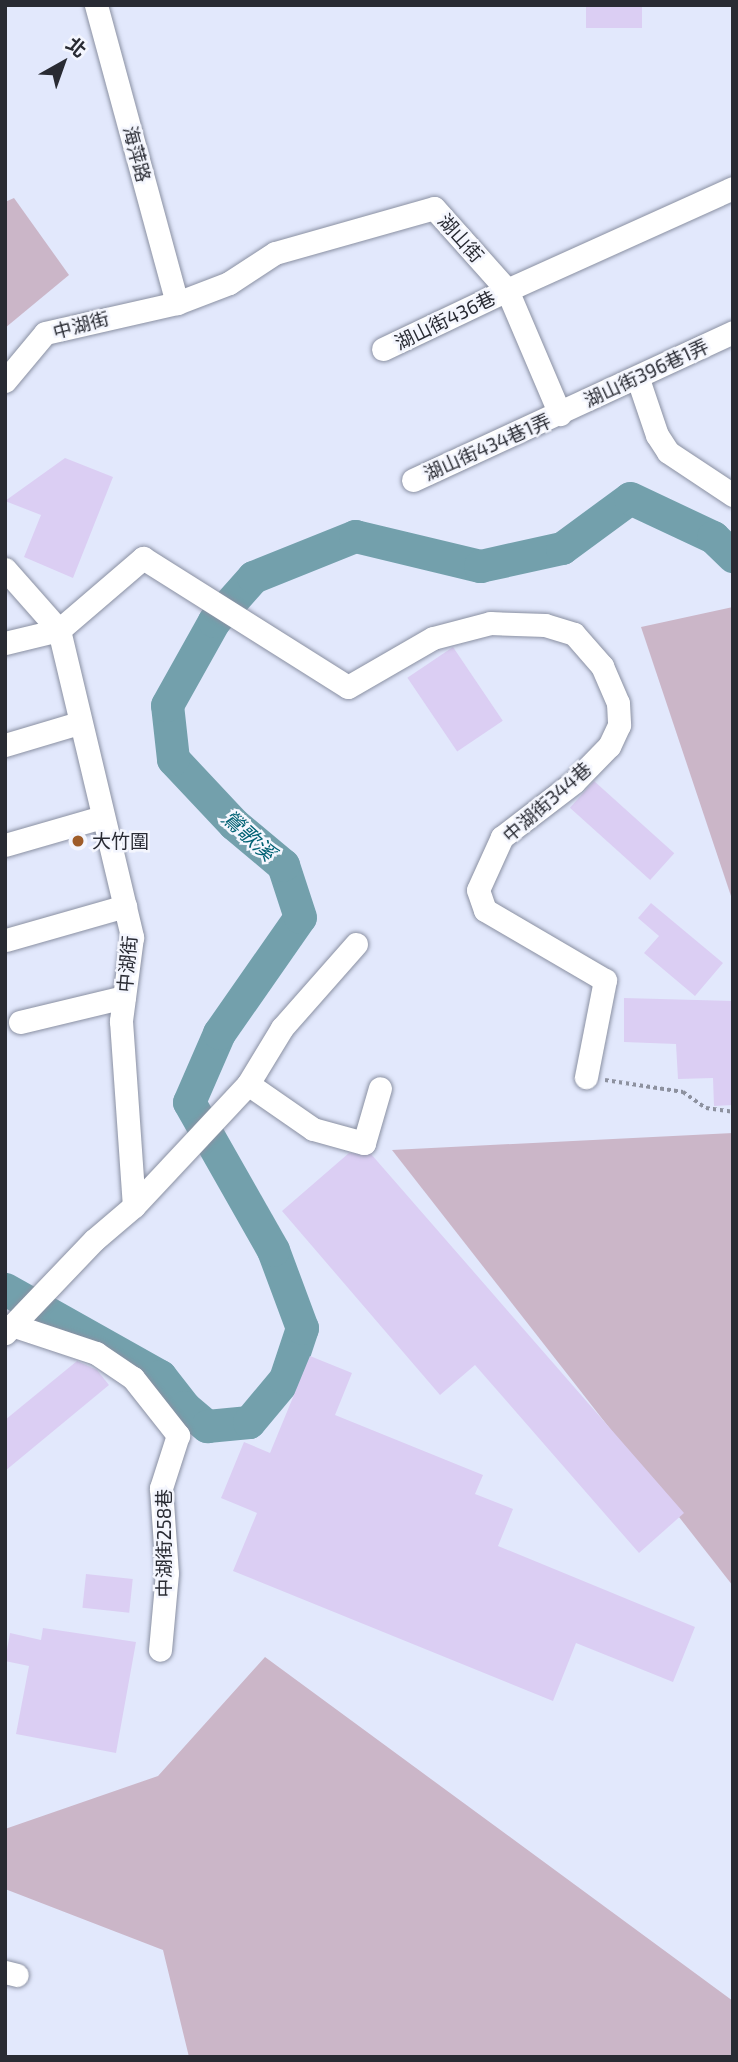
<!DOCTYPE html>
<html>
<head>
<meta charset="utf-8">
<style>
	body { margin:0 }
	#map { position:relative; width:738px; height:2062px; overflow:hidden; background:#e2e8fc; font-family:"Exo 2","Noto Sans TC",sans-serif }
	div>[style] { position:absolute }
	[style*='--x'] { left:calc(var(--x)*1px); top:calc(var(--y)*1px); width:calc(var(--w)*1px); rotate:calc(var(--a)*1deg) }
	.green>* { inset:0; background:#cbb6c8 }
	.river>* { height:33px; margin:-16.5px; padding:0 16.5px; transform-origin:16.5px; border-radius:16.5px; background:#73a0ac }
	.building>* { inset:0; background:#dbcef3; transform-origin:0 0 }
	.path>* { height:3.5px; margin-top:-1.75px; transform-origin:0; background:repeating-linear-gradient(90deg,#8d919f 0 3.5px,transparent 0 7px) }
	.roads { filter:drop-shadow(0 0 2px #8a90a2) drop-shadow(0 0 2px #8a90a2) }
	.minor>* { height:23px; margin:-11.5px; padding:0 11.5px; transform-origin:11.5px; border-radius:11.5px; background:#fff }
	.dots>* { width:19px; height:19px; translate:-50% -50%; box-sizing:border-box; border:4px solid #f4f6fe; border-radius:50% }
	span { translate:-50% -50%; white-space:nowrap; text-align:center; line-height:1.15; -webkit-text-stroke:5px #f4f6fe; paint-order:stroke }
	.street-label { font-size:19px; color:#292b33 }
	.poi-label { font-size:19px; color:#292b33 }
	.left { translate:0 -50%; text-align:left }
	.water-label { font-size:21px; color:#006173; font-style:italic }
	.frame { position:absolute; inset:0; border:7px solid #292b33; pointer-events:none }
	.north { position:absolute; left:28px; top:28px; width:70px; height:70px; -webkit-text-stroke:5px #f4f6fe; paint-order:stroke; rotate:40deg; font-size:19px; font-weight:700; line-height:28px; text-align:center; color:#292b33 }
	.north::after { content:''; display:block; margin:auto; width:24px; height:32px; background:#292b33; clip-path:polygon(50% 0,100% 100%,50% 72%,0 100%) }
</style>
</head>
<body>
<div id="map">
	<div class="green">
		<i style="clip-path:polygon(14px 198px,69px 275px,5px 328px,5px 202px)"></i>
		<i style="clip-path:polygon(733px 607px,733px 902px,641px 627px)"></i>
		<i style="clip-path:polygon(733px 1133px,733px 1586px,392px 1150px)"></i>
		<i style="clip-path:polygon(265px 1657px,733px 2001px,733px 2057px,189px 2057px,163px 1950px,5px 1889px,5px 1829px,158px 1776px)"></i>
	</div>
	<div class="river">
		<i style="--x:5;--y:1289;--w:178;--a:29.3"></i>
		<i style="--x:160;--y:1376;--w:39;--a:52"></i>
		<i style="--x:184;--y:1407;--w:30;--a:40"></i>
		<i style="--x:207;--y:1426;--w:42;--a:-5.4"></i>
		<i style="--x:249;--y:1422;--w:56;--a:-50.1"></i>
		<i style="--x:285;--y:1379;--w:54;--a:-71.6"></i>
		<i style="--x:302;--y:1328;--w:83;--a:-110.4"></i>
		<i style="--x:273;--y:1250;--w:170;--a:-119.6"></i>
		<i style="--x:189;--y:1102;--w:75;--a:-66.5"></i>
		<i style="--x:219;--y:1033;--w:141;--a:-55.1"></i>
		<i style="--x:300;--y:917;--w:55;--a:-108.1"></i>
		<i style="--x:283;--y:865;--w:64;--a:-140.1"></i>
		<i style="--x:234;--y:824;--w:89;--a:-133.2"></i>
		<i style="--x:173;--y:759;--w:54;--a:-96.3"></i>
		<i style="--x:167;--y:705;--w:96;--a:-60.8"></i>
		<i style="--x:214;--y:621;--w:59;--a:-48.4"></i>
		<i style="--x:253;--y:577;--w:110;--a:-21.9"></i>
		<i style="--x:355;--y:536;--w:129;--a:13.5"></i>
		<i style="--x:480;--y:566;--w:84;--a:-12.4"></i>
		<i style="--x:562;--y:548;--w:84;--a:-36.3"></i>
		<i style="--x:630;--y:498;--w:92;--a:25.2"></i>
		<i style="--x:713;--y:537;--w:28;--a:44"></i>
	</div>
	<div class="building">
		<i style="left:586px;top:5px;width:56px;height:23px"></i>
		<i style="clip-path:polygon(65px 458px,113px 477px,73px 578px,24px 557px,41px 515px,5px 501px)"></i>
		<i style="left:453px;top:647px;width:89px;height:55px;rotate:56deg"></i>
		<i style="left:594px;top:781px;width:108px;height:36px;rotate:42deg"></i>
		<i style="clip-path:polygon(651px 903px,723px 963px,695px 996px,644px 953px,659px 936px,638px 918px)"></i>
		<i style="clip-path:polygon(624px 998px,733px 1001px,733px 1105px,714px 1106px,713px 1078px,678px 1079px,676px 1044px,624px 1042px)"></i>
		<i style="clip-path:polygon(349px 1153px,371px 1154px,684px 1513px,639px 1553px,475px 1365px,440px 1395px,282px 1211px)"></i>
		<i style="clip-path:polygon(310px 1356px,352px 1373px,335px 1415px,483px 1475px,475px 1494px,513px 1509px,498px 1546px,695px 1627px,673px 1682px,576px 1643px,553px 1701px,233px 1571px,257px 1513px,221px 1498px,244px 1442px,270px 1453px)"></i>
		<i style="clip-path:polygon(77px 1361px,97px 1370px,109px 1385px,5px 1471px,5px 1420px)"></i>
		<i style="left:86px;top:1574px;width:47px;height:34px;rotate:6deg"></i>
		<i style="clip-path:polygon(43px 1628px,136px 1642px,116px 1753px,16px 1734px,29px 1666px,5px 1661px,10px 1633px,41px 1640px)"></i>
	</div>
	<div class="path">
		<i style="--x:605;--y:1080;--w:79;--a:8.7"></i>
		<i style="--x:683;--y:1092;--w:28;--a:35"></i>
		<i style="--x:706;--y:1108;--w:27;--a:8"></i>
	</div>
	<div class="roads">
		<div class="minor">
			<i style="--x:96;--y:5;--w:309;--a:74.8"></i>
			<i style="--x:383;--y:349;--w:137;--a:-25.4"></i>
			<i style="--x:507;--y:290;--w:135;--a:66.9"></i>
			<i style="--x:638;--y:379;--w:59;--a:71.3"></i>
			<i style="--x:657;--y:435;--w:20;--a:57"></i>
			<i style="--x:668;--y:452;--w:78;--a:33.5"></i>
			<i style="--x:5;--y:381;--w:62;--a:-50.2"></i>
			<i style="--x:45;--y:333;--w:135;--a:-12.8"></i>
			<i style="--x:177;--y:303;--w:56;--a:-21"></i>
			<i style="--x:229;--y:283;--w:55;--a:-33.1"></i>
			<i style="--x:275;--y:253;--w:165;--a:-15.8"></i>
			<i style="--x:434;--y:208;--w:110;--a:48.3"></i>
			<i style="--x:507;--y:290;--w:248;--a:-24.3"></i>
			<i style="--x:413;--y:480;--w:353;--a:-24.8"></i>
			<i style="--x:5;--y:569;--w:81;--a:48.5"></i>
			<i style="--x:59;--y:630;--w:316;--a:76.6"></i>
			<i style="--x:132;--y:937;--w:85;--a:97.5"></i>
			<i style="--x:121;--y:1021;--w:185;--a:86"></i>
			<i style="--x:134;--y:1206;--w:52;--a:139.6"></i>
			<i style="--x:94;--y:1240;--w:129;--a:133.7"></i>
			<i style="--x:5;--y:643;--w:56;--a:-13.5"></i>
			<i style="--x:59;--y:630;--w:111;--a:-40.6"></i>
			<i style="--x:143;--y:558;--w:242;--a:32.2"></i>
			<i style="--x:348;--y:687;--w:98;--a:-30"></i>
			<i style="--x:433;--y:638;--w:59;--a:-14.7"></i>
			<i style="--x:490;--y:623;--w:55;--a:2.1"></i>
			<i style="--x:545;--y:625;--w:30;--a:17"></i>
			<i style="--x:574;--y:634;--w:43;--a:48.8"></i>
			<i style="--x:602;--y:666;--w:40;--a:66.6"></i>
			<i style="--x:618;--y:703;--w:22;--a:87"></i>
			<i style="--x:619;--y:725;--w:23;--a:115"></i>
			<i style="--x:609;--y:746;--w:50;--a:134.2"></i>
			<i style="--x:574;--y:782;--w:91;--a:142.6"></i>
			<i style="--x:502;--y:837;--w:58;--a:114.4"></i>
			<i style="--x:478;--y:890;--w:21;--a:71"></i>
			<i style="--x:485;--y:910;--w:139;--a:30.3"></i>
			<i style="--x:605;--y:980;--w:99;--a:101.1"></i>
			<i style="--x:5;--y:745;--w:77;--a:-16.6"></i>
			<i style="--x:5;--y:845;--w:101;--a:-16.1"></i>
			<i style="--x:6;--y:940;--w:124;--a:-15.9"></i>
			<i style="--x:356;--y:944;--w:112;--a:131.4"></i>
			<i style="--x:282;--y:1028;--w:66;--a:121.3"></i>
			<i style="--x:248;--y:1084;--w:79;--a:34.7"></i>
			<i style="--x:313;--y:1129;--w:53;--a:15.4"></i>
			<i style="--x:364;--y:1143;--w:57;--a:-73.8"></i>
			<i style="--x:20;--y:1022;--w:107;--a:-13.5"></i>
			<i style="--x:134;--y:1206;--w:167;--a:-46.9"></i>
			<i style="--x:12;--y:1325;--w:89;--a:18.4"></i>
			<i style="--x:96;--y:1353;--w:45;--a:34"></i>
			<i style="--x:133;--y:1378;--w:73;--a:51.7"></i>
			<i style="--x:178;--y:1435;--w:56;--a:107.8"></i>
			<i style="--x:161;--y:1488;--w:85;--a:86"></i>
			<i style="--x:167;--y:1573;--w:77;--a:95.2"></i>
			<i style="--x:5;--y:1972;--w:12;--a:14"></i>
		</div>
	</div>
	<div class="dots">
		<i style="left:78px;top:841px;background:#9f5d2a"></i>
	</div>
	<div class="street-label">
		<span style="left:137px;top:154px;rotate:75deg">海萍路</span>
		<span style="left:461px;top:238px;rotate:48deg">湖山街</span>
		<span style="left:445px;top:320px;rotate:-26deg">湖山街436巷</span>
		<span style="left:81px;top:325px;rotate:-15deg">中湖街</span>
		<span style="left:646px;top:373px;rotate:-25deg">湖山街396巷1弄</span>
		<span style="left:487px;top:447px;rotate:-24deg">湖山街434巷1弄</span>
		<span style="left:547px;top:802px;rotate:-41deg">中湖街344巷</span>
		<span style="left:127px;top:964px;rotate:-85deg">中湖街</span>
		<span style="left:164px;top:1543px;rotate:-90deg">中湖街258巷</span>
	</div>
	<div class="poi-label">
		<span class="left" style="left:92px;top:841px">大竹圍</span>
	</div>
	<div class="water-label">
		<span style="left:249px;top:835px;rotate:42deg">鶯歌溪</span>
	</div>
	<div class="frame"></div>
	<div class="north">北</div>
</div>
</body>
</html>
